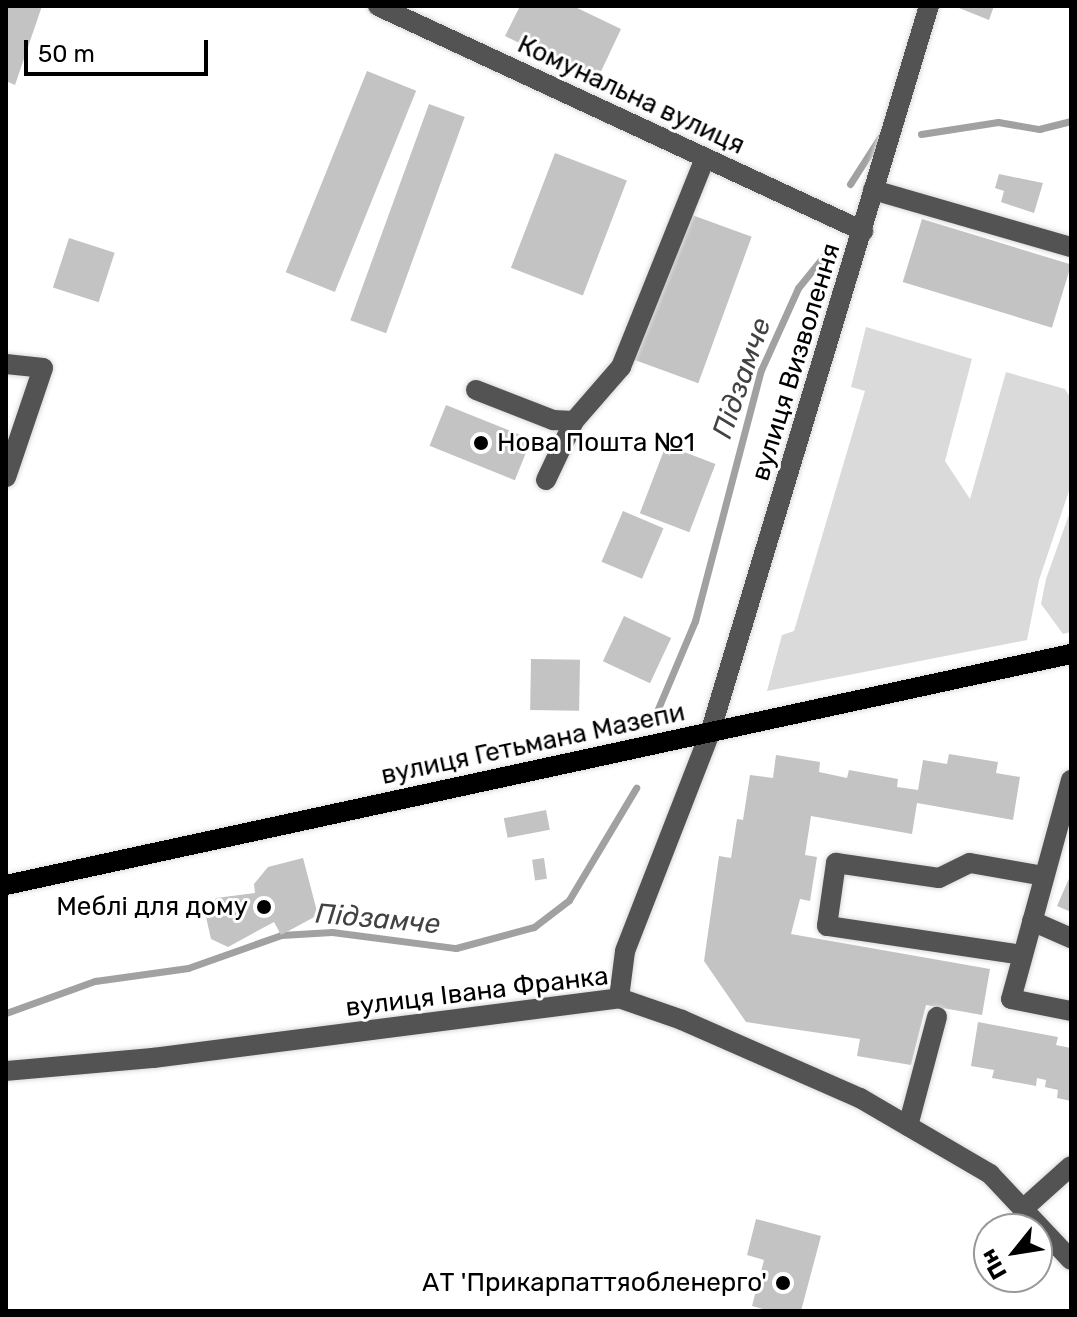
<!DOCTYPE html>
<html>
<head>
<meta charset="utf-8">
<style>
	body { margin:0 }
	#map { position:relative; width:1077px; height:1317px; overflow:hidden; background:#fff; font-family:Rubik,sans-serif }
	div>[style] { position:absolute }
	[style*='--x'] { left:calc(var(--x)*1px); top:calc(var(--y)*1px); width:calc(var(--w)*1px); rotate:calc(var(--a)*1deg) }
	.green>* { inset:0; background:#dadada }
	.stream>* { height:7px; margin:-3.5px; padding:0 3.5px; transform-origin:3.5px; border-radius:3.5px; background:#a1a1a1 }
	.building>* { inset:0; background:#c3c3c3; transform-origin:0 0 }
	.roads { filter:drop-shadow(0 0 2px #dbdbdb) drop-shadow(0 0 2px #dbdbdb) }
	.minor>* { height:20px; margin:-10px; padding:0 10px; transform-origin:10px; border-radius:10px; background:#535353 }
	.major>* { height:20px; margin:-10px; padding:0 10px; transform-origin:10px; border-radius:10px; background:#000 }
	.dots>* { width:22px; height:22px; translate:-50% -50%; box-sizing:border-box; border:4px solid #fff; border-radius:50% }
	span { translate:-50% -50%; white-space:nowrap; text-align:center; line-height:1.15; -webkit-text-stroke:6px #fff; paint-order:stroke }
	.street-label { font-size:26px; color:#000 }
	.poi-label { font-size:26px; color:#000 }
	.left { translate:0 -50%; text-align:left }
	.right { translate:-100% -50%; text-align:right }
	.water-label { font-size:28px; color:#424242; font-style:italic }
	.frame { position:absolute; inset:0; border:8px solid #000; pointer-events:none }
	.north { position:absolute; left:973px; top:1213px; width:80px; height:80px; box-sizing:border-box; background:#fff; border:2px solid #999; border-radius:50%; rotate:240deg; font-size:22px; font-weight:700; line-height:32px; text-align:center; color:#000 }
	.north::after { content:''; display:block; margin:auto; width:28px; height:36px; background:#000; clip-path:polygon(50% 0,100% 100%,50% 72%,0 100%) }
	.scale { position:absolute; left:24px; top:40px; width:184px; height:36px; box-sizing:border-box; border:4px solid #000; border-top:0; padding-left:10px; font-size:24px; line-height:28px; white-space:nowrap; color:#000; -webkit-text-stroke:6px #fff; paint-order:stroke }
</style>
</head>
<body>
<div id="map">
	<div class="green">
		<i style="clip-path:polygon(866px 327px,972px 359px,945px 461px,970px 499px,1006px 372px,1065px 389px,1071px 399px,1071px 485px,1039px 580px,1027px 640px,767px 691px,782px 635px,794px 631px,865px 391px,851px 387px)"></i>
		<i style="clip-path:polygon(1071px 509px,1071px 632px,1063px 634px,1041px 604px,1046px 579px)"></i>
	</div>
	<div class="stream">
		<i style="--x:921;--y:134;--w:78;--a:-8.9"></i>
		<i style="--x:998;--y:122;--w:42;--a:9.7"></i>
		<i style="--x:1039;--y:129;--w:33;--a:-14"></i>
		<i style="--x:850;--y:184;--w:56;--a:-57.4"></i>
		<i style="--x:657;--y:711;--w:98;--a:-67.1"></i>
		<i style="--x:695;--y:621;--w:260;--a:-75.3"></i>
		<i style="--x:761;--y:370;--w:90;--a:-65.7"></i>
		<i style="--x:798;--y:288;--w:48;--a:-51"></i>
		<i style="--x:6;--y:1013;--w:95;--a:-19.8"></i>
		<i style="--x:95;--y:981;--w:94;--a:-8"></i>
		<i style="--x:188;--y:968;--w:99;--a:-19.5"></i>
		<i style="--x:281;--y:935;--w:51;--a:-3.4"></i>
		<i style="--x:332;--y:932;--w:125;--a:7.4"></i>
		<i style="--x:456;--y:948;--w:81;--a:-15.1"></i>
		<i style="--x:534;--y:927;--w:44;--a:-37.6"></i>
		<i style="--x:569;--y:900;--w:131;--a:-59.1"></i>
	</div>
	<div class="building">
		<i style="clip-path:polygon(6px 6px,42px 6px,15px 85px,6px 81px)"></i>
		<i style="clip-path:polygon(520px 6px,573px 6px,621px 29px,597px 80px,505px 36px)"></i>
		<i style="clip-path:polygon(954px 6px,994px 6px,989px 20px)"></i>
		<i style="left:367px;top:71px;width:53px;height:217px;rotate:22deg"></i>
		<i style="left:429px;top:104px;width:38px;height:230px;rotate:20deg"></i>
		<i style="left:555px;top:153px;width:77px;height:123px;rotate:21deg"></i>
		<i style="clip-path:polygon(999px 174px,1043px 183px,1034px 213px,1001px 202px,1004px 191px,995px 188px)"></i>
		<i style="left:684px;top:212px;width:72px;height:156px;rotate:20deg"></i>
		<i style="left:922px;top:219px;width:156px;height:66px;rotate:17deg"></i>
		<i style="left:69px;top:238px;width:48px;height:52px;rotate:18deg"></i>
		<i style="left:446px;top:405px;width:92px;height:44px;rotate:22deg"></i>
		<i style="left:666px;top:445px;width:53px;height:73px;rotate:21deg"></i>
		<i style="left:623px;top:511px;width:44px;height:55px;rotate:23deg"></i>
		<i style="left:624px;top:616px;width:52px;height:50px;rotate:25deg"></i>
		<i style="left:531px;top:659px;width:49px;height:51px;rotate:1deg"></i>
		<i style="clip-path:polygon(949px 754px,998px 762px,996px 773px,1020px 777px,1013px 820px,917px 803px,912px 834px,811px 816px,805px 855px,817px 857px,810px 901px,800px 899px,791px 934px,990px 969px,982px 1015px,926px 1005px,911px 1065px,857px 1056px,860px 1039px,746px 1022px,704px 961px,719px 856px,731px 858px,737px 819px,743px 820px,750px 775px,773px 778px,776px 755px,820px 762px,819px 772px,847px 778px,849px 770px,898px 779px,897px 787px,918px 790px,923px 760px,947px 764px)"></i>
		<i style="left:546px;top:810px;width:20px;height:43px;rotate:79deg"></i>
		<i style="clip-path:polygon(303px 858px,318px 915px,281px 935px,274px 922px,228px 947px,211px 939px,206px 917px,216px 898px,255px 893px,254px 884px,268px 867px)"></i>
		<i style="left:544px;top:858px;width:21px;height:12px;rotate:82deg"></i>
		<i style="clip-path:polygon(1071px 874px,1071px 912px,1057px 906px)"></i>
		<i style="clip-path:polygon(978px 1022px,1058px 1037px,1056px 1045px,1071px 1048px,1071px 1101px,1057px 1098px,1058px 1090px,1045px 1087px,1046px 1080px,1037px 1078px,1036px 1086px,992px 1078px,994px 1070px,971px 1066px)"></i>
		<i style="clip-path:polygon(756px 1219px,821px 1236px,801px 1311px,771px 1311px,752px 1306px,764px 1260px,747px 1255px)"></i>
	</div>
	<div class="roads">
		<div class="minor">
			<i style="--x:378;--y:6;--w:535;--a:24.89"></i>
			<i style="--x:873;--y:190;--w:206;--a:16.1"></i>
			<i style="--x:6;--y:364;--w:37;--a:6"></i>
			<i style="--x:43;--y:368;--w:115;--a:108.7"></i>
			<i style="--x:476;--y:390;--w:83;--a:21.3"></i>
			<i style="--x:553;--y:420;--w:21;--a:3"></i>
			<i style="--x:574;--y:421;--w:72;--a:-49"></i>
			<i style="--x:621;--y:367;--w:225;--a:-68.1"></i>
			<i style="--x:546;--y:480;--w:65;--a:-64.6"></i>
			<i style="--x:1071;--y:780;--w:227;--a:105.3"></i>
			<i style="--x:1011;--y:999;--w:61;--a:11.3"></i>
			<i style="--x:1032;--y:921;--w:43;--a:23.6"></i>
			<i style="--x:1022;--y:955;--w:197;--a:-171.5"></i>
			<i style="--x:827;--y:926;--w:64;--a:-81.9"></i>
			<i style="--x:836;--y:863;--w:104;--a:8.3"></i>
			<i style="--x:939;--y:878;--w:34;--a:-26"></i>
			<i style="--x:970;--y:863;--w:75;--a:10"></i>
			<i style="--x:619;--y:998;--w:47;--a:-82.7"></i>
			<i style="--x:625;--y:951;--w:234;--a:-68.7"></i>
			<i style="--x:710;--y:733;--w:759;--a:-73.24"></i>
			<i style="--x:6;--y:1071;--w:148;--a:-5.1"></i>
			<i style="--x:153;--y:1058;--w:470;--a:-7.3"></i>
			<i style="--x:619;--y:998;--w:67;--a:19.2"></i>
			<i style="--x:682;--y:1020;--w:194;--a:23.7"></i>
			<i style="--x:860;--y:1098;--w:151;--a:30.3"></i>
			<i style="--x:990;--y:1174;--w:118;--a:46.7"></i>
			<i style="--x:908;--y:1126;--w:113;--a:-75.1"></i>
			<i style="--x:1023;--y:1209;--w:64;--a:-41.9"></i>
		</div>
		<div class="major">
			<i style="--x:6;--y:885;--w:1090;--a:-12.24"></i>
		</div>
	</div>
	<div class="dots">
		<i style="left:481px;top:443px;background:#000"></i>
		<i style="left:264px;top:907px;background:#000"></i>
		<i style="left:783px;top:1283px;background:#000"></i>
	</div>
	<div class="street-label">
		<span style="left:631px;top:95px;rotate:25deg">Комунальна вулиця</span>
		<span style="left:796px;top:362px;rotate:-73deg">вулиця Визволення</span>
		<span style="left:533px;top:744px;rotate:-12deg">вулиця Гетьмана Мазепи</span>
		<span style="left:477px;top:992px;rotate:-7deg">вулиця Івана Франка</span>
	</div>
	<div class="poi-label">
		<span class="left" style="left:497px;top:443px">Нова Пошта №1</span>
		<span class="right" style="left:248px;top:907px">Меблі для дому</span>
		<span class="right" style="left:767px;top:1283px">АТ 'Прикарпаттяобленерго'</span>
	</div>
	<div class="water-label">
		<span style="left:742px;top:378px;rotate:-71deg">Підзамче</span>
		<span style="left:378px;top:919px;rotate:5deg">Підзамче</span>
	</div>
	<div class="frame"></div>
	<div class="north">Пн</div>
	<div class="scale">50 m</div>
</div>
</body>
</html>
